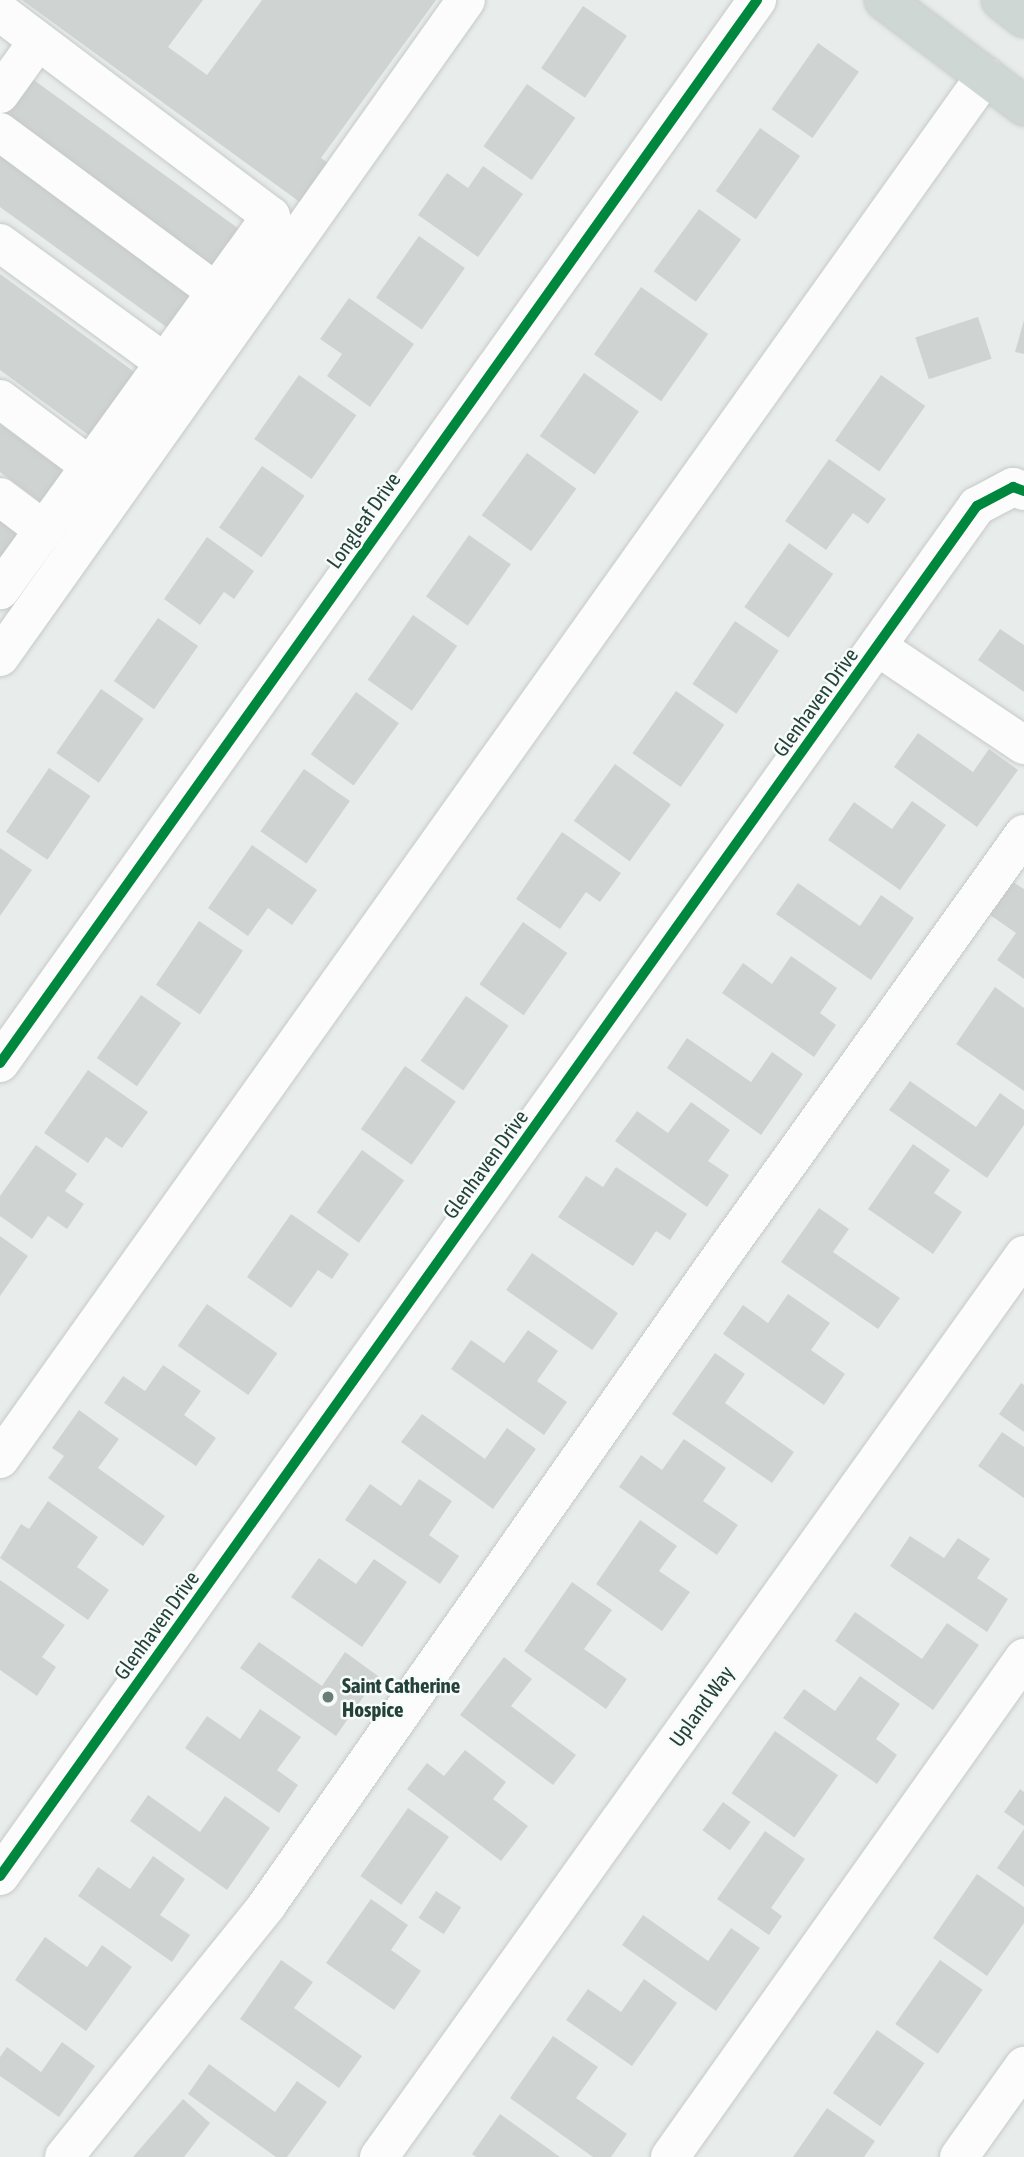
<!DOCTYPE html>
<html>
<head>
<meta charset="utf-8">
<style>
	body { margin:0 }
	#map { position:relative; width:1024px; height:2157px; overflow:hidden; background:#e8edeb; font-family:"Asap Condensed",sans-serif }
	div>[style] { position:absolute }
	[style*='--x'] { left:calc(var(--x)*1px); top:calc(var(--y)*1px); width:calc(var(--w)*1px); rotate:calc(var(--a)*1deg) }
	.building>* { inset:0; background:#cfd4d2; transform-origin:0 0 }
	.roads { filter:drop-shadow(0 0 2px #c5cac8) drop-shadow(0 0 2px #c5cac8) }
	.minor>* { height:38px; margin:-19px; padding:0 19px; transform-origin:19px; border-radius:19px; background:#fcfcfc }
	.major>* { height:38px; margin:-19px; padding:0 19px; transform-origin:19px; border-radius:19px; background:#cfd7d5 }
	.cycleway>* { height:10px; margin:-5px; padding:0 5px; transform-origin:5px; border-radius:5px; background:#00873e }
	.dots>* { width:19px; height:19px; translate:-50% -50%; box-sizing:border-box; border:4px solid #f7fbf9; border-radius:50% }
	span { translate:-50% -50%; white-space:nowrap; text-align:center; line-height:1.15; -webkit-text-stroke:5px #f7fbf9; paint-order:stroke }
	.street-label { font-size:21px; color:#24423a }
	.poi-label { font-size:21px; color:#24423a; font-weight:700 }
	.left { translate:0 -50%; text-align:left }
</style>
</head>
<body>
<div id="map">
	<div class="building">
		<i style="clip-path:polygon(22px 0,203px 0,168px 47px,207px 75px,262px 0,436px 0,321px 158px,336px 169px,308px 208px)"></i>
		<i style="left:583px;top:6px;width:53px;height:75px;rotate:34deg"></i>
		<i style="left:818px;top:43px;width:50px;height:81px;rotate:35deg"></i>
		<i style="left:31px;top:78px;width:263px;height:46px;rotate:36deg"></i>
		<i style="left:527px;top:84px;width:59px;height:76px;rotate:35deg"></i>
		<i style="left:760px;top:128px;width:49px;height:77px;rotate:35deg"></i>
		<i style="clip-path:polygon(0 148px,200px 293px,172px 331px,0 207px)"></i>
		<i style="clip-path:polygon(483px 166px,523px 194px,478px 257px,418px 215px,447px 173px,468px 188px)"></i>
		<i style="left:699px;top:209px;width:52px;height:77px;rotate:36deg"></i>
		<i style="left:419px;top:236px;width:56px;height:75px;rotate:35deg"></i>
		<i style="clip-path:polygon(0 274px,144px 379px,98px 442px,0 370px)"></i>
		<i style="left:641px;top:287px;width:82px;height:82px;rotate:35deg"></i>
		<i style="clip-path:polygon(349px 298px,414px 344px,370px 407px,327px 376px,342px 354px,320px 339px)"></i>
		<i style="left:978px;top:317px;width:44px;height:66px;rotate:72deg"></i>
		<i style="clip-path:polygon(1024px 320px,1024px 354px,1015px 352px)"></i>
		<i style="left:584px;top:373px;width:67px;height:77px;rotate:35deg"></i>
		<i style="left:299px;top:375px;width:70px;height:78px;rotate:35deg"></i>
		<i style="left:881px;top:375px;width:54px;height:80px;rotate:35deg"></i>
		<i style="clip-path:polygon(0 424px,70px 475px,47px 507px,0 472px)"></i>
		<i style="left:527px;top:453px;width:61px;height:77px;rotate:36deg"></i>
		<i style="clip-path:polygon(829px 459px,886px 499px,868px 524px,853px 513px,826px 550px,785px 521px)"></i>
		<i style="left:262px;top:466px;width:52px;height:75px;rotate:35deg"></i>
		<i style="clip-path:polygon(0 512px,30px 533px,0 560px)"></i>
		<i style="left:469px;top:535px;width:51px;height:75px;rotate:35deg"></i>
		<i style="clip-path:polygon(207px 537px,254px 571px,234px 599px,224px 592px,200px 625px,164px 599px)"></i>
		<i style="left:789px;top:543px;width:54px;height:78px;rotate:35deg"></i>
		<i style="left:413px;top:615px;width:54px;height:79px;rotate:35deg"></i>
		<i style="left:158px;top:618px;width:49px;height:77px;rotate:35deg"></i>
		<i style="left:735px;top:621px;width:53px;height:76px;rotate:34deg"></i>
		<i style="clip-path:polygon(1000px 629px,1024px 645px,1024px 692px,978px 660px)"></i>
		<i style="left:101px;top:689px;width:52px;height:78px;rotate:35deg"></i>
		<i style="left:676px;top:691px;width:59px;height:76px;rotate:35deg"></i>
		<i style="left:356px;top:692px;width:53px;height:77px;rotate:36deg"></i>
		<i style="clip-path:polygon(918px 733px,973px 772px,989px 749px,1018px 770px,977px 827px,894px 767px)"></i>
		<i style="left:615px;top:764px;width:69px;height:70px;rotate:36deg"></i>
		<i style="left:49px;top:768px;width:50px;height:77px;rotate:34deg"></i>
		<i style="left:304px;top:769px;width:56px;height:76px;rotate:35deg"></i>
		<i style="clip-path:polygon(912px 801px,946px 825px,900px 890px,828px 840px,854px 802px,892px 829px)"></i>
		<i style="clip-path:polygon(562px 832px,621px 873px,600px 902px,586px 892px,560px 929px,516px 899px)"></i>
		<i style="clip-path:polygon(252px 845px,317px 890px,292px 925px,268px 908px,248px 936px,208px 908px)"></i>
		<i style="clip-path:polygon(0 848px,32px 870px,0 916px)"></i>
		<i style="clip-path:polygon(1013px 882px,1024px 889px,1024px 979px,997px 960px,1016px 933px,990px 915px)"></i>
		<i style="clip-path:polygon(798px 883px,860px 926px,881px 895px,914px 918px,871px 980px,776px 914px)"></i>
		<i style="left:199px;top:921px;width:53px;height:77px;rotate:34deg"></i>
		<i style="left:523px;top:922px;width:54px;height:76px;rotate:35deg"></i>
		<i style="clip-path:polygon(791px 956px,837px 988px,820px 1013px,836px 1025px,814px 1057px,722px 993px,743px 963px,772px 984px)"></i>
		<i style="clip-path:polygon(995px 987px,1024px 1008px,1024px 1091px,956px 1044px)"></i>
		<i style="left:141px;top:995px;width:49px;height:77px;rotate:35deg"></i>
		<i style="left:466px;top:996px;width:52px;height:79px;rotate:35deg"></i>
		<i style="clip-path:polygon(687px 1038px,751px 1082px,772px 1052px,803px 1074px,761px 1135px,667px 1068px)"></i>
		<i style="left:405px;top:1066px;width:62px;height:77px;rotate:35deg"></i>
		<i style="clip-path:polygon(88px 1070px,148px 1112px,122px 1148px,106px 1137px,88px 1163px,44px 1133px)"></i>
		<i style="clip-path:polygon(910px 1081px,976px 1127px,1000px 1093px,1024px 1110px,1024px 1125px,987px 1178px,889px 1110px)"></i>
		<i style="clip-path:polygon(691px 1102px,730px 1130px,708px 1161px,729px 1175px,707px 1207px,615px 1141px,637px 1111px,668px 1133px)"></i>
		<i style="clip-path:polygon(913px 1144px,950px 1170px,934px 1193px,962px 1212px,933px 1254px,868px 1209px)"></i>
		<i style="clip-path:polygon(36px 1145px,77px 1174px,65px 1191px,84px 1204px,67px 1229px,48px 1216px,32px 1239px,0 1216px,0 1196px)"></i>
		<i style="left:362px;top:1150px;width:52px;height:77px;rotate:36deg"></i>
		<i style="clip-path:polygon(616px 1167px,687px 1214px,670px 1240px,656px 1231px,633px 1266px,558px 1217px,586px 1176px,603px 1187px)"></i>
		<i style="clip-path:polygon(819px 1208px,849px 1229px,833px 1252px,900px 1298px,878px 1329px,781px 1262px)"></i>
		<i style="clip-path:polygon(291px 1214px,349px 1254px,332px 1279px,318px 1270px,291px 1308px,247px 1277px)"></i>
		<i style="clip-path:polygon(0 1236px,28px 1256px,0 1296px)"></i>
		<i style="left:532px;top:1253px;width:105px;height:45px;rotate:35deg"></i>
		<i style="clip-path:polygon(788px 1294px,830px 1323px,811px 1350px,845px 1374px,824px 1405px,723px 1334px,743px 1305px,768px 1323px)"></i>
		<i style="left:207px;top:1304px;width:86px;height:51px;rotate:35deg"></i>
		<i style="clip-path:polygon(528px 1330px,558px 1351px,537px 1381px,567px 1402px,544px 1435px,451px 1369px,471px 1340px,504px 1363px)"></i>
		<i style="clip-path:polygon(715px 1353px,745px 1374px,725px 1403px,794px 1452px,772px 1483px,672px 1414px)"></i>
		<i style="clip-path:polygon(163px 1365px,201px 1391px,184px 1415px,216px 1438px,196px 1466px,104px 1403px,123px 1376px,145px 1391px)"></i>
		<i style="clip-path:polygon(1021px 1383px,1024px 1385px,1024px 1432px,999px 1414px)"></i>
		<i style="clip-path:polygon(79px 1410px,119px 1439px,98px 1468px,165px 1516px,143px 1546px,48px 1478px,64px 1456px,52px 1448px)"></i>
		<i style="clip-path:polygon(422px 1414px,485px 1459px,507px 1428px,536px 1449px,493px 1509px,401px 1442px)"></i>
		<i style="clip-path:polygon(1002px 1432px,1024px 1447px,1024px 1498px,978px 1466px)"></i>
		<i style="clip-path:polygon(684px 1439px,726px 1468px,703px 1501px,738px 1525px,717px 1555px,619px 1487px,641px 1455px,662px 1470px)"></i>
		<i style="clip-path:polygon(419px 1479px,452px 1501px,429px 1535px,459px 1556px,440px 1584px,345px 1520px,370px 1484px,401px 1506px)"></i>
		<i style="clip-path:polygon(48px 1501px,98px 1537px,77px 1567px,109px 1590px,88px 1620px,0 1558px,21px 1524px,29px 1529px)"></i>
		<i style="clip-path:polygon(640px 1520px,677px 1546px,659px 1571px,690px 1592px,662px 1631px,596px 1584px)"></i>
		<i style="clip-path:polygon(910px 1536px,944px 1558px,958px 1538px,990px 1559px,977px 1578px,1008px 1599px,987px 1632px,890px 1566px)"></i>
		<i style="clip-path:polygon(319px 1558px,356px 1584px,374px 1559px,407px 1582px,362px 1647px,291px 1597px)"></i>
		<i style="clip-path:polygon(0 1580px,65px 1625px,42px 1657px,56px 1667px,37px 1696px,0 1670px)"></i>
		<i style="clip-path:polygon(572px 1582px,612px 1610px,584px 1649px,627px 1679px,606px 1709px,524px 1651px)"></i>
		<i style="clip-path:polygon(855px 1612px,922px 1659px,947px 1623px,979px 1645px,933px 1710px,835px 1641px)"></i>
		<i style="clip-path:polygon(259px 1642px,322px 1686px,345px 1652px,378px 1676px,336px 1736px,240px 1668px)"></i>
		<i style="clip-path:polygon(504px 1657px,532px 1679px,511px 1706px,576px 1755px,553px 1785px,460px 1715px)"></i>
		<i style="clip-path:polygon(860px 1676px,900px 1704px,876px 1739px,897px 1755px,877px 1784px,783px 1718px,804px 1689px,835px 1711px)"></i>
		<i style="clip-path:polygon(260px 1709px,301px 1737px,277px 1770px,298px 1785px,279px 1813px,185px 1748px,207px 1716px,240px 1739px)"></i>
		<i style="left:775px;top:1731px;width:77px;height:76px;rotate:35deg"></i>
		<i style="clip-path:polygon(465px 1750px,506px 1782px,493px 1799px,528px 1826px,501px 1861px,407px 1789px,427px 1763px,444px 1776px)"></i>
		<i style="clip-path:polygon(1020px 1789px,1024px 1792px,1024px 1826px,1004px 1812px)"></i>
		<i style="clip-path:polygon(148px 1795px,200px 1832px,225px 1796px,270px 1828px,227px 1890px,130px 1821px)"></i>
		<i style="left:723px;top:1802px;width:34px;height:35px;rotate:36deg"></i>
		<i style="left:408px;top:1808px;width:50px;height:83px;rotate:35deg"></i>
		<i style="clip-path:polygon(1024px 1829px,1024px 1887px,997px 1868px)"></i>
		<i style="clip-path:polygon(765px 1831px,805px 1859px,771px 1908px,782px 1916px,769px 1935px,717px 1899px)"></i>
		<i style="clip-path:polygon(153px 1856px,185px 1879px,160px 1915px,190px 1935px,172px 1962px,78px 1896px,98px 1867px,130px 1889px)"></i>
		<i style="clip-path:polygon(977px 1874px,1024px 1907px,1024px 1923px,987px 1976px,933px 1938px)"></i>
		<i style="left:436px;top:1891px;width:30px;height:32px;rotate:33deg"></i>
		<i style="clip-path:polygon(371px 1899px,408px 1925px,391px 1950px,421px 1971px,394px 2010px,326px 1963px)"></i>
		<i style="clip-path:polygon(643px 1915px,708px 1961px,731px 1928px,760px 1948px,716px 2011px,622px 1945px)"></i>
		<i style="clip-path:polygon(45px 1937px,87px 1967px,102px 1945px,132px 1967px,86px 2031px,15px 1980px)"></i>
		<i style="clip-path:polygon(281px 1960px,313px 1982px,294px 2008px,362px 2056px,339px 2088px,240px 2019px)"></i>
		<i style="left:940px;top:1960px;width:52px;height:78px;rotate:35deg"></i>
		<i style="clip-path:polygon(644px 1979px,677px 2003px,632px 2066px,566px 2020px,588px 1989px,621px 2012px)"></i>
		<i style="left:877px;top:2030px;width:58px;height:77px;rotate:35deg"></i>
		<i style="clip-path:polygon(553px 2036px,598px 2067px,576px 2098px,627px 2134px,611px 2157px,593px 2157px,510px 2098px)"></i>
		<i style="clip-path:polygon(62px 2042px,95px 2066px,59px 2117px,0 2076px,0 2057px,7px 2047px,41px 2072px)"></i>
		<i style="clip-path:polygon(209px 2064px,275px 2112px,297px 2081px,327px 2102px,287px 2157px,276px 2157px,188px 2094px)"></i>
		<i style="clip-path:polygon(183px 2099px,210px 2123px,184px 2157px,133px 2157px)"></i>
		<i style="clip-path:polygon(827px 2108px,875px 2141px,864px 2157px,793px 2157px)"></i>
		<i style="clip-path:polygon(500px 2114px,560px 2157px,476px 2157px,472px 2154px)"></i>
	</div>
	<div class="roads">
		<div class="minor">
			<i style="--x:0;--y:12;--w:339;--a:37"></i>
			<i style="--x:271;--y:216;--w:462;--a:125.9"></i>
			<i style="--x:0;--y:94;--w:65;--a:-54.4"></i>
			<i style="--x:0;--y:132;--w:269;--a:36.5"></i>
			<i style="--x:0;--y:243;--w:204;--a:36"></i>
			<i style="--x:0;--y:399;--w:112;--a:36.7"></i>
			<i style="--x:0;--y:497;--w:55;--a:36.9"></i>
			<i style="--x:878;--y:647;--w:176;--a:33.9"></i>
			<i style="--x:0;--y:657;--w:805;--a:-54.65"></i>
			<i style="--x:0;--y:1063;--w:1305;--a:-54.54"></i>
			<i style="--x:0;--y:1459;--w:1698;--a:-54.54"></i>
			<i style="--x:0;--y:1876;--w:1683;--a:-54.51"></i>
			<i style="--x:977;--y:506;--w:41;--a:-27.8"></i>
			<i style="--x:1013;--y:487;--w:12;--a:20"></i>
			<i style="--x:64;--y:2157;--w:324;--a:-51.1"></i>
			<i style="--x:267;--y:1905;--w:778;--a:-55"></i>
			<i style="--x:713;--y:1268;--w:534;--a:-54.38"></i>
			<i style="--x:379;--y:2157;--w:1109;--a:-54.43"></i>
			<i style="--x:670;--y:2157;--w:612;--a:-54.65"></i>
			<i style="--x:959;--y:2157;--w:112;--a:-54.5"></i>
		</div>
		<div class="major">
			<i style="--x:884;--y:0;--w:176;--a:37.1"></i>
			<i style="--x:1001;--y:0;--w:29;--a:38"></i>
		</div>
	</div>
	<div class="cycleway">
		<i style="--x:0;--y:1063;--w:1305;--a:-54.54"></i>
		<i style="--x:0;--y:1876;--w:1683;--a:-54.51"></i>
		<i style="--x:977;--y:506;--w:41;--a:-27.8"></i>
		<i style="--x:1013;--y:487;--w:12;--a:20"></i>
	</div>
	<div class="dots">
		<i style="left:328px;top:1697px;background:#697e78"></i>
	</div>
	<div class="street-label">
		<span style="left:363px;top:520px;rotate:-55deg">Longleaf Drive</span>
		<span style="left:815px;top:702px;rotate:-54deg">Glenhaven Drive</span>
		<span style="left:485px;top:1164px;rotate:-54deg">Glenhaven Drive</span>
		<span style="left:156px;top:1625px;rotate:-54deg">Glenhaven Drive</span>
		<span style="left:701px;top:1706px;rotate:-54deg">Upland Way</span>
	</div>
	<div class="poi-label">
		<span class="left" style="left:342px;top:1697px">Saint Catherine<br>Hospice</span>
	</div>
</div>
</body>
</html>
